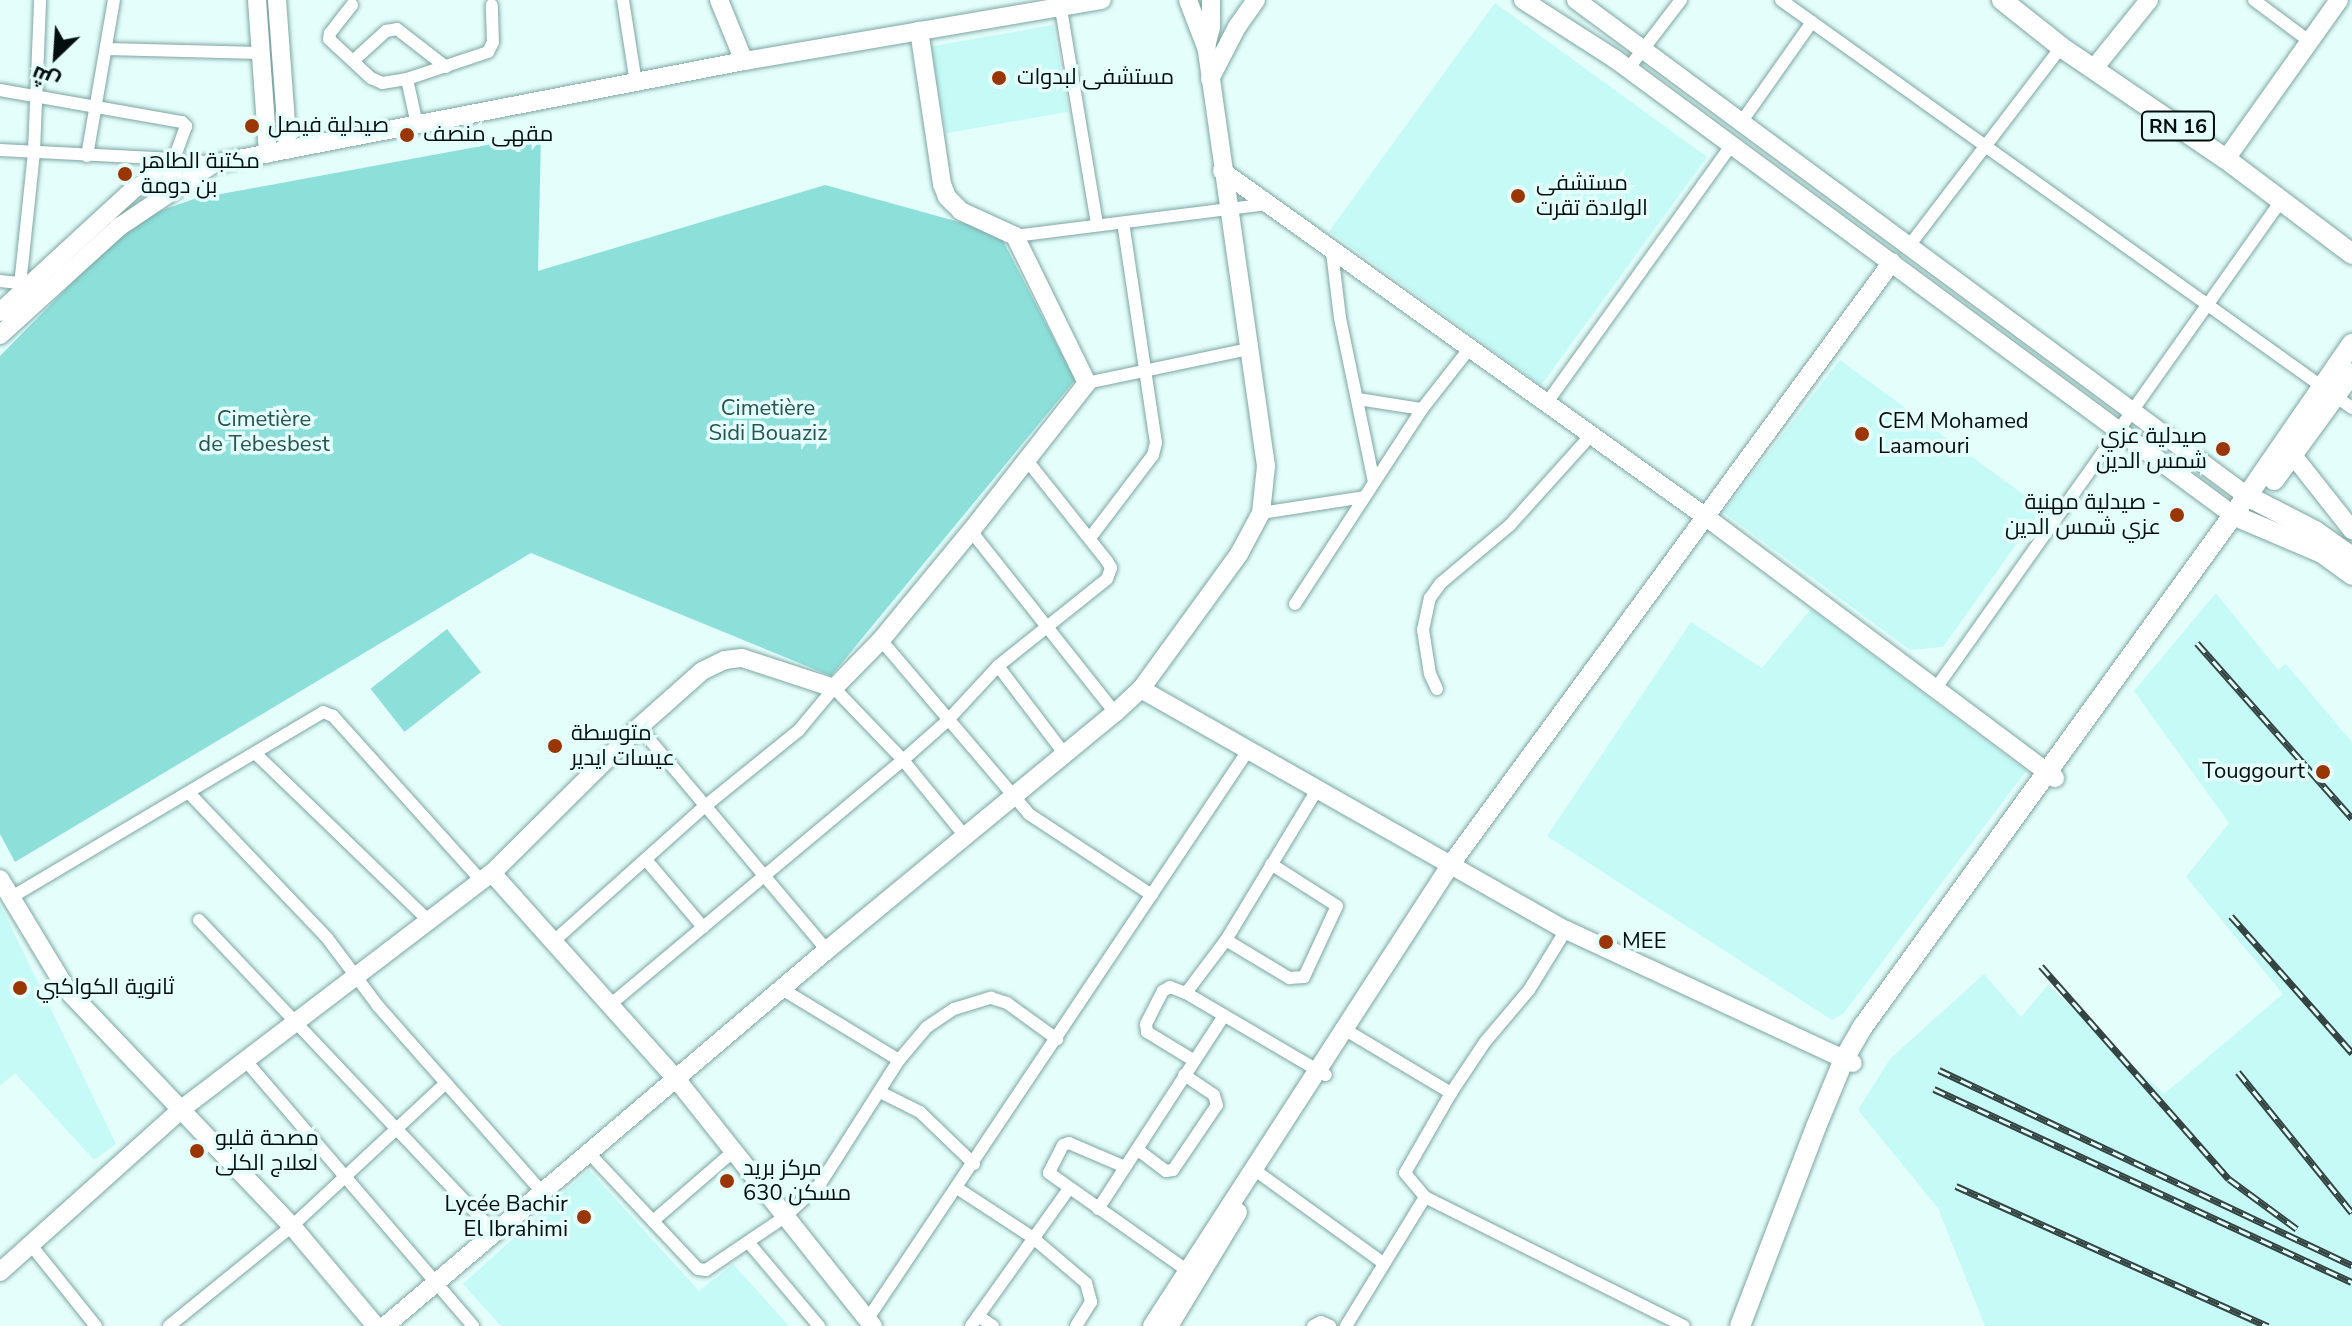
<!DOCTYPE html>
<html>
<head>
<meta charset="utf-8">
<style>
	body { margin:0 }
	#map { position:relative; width:2352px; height:1326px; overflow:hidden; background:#e4fefb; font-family:"Nunito Sans",Cairo,sans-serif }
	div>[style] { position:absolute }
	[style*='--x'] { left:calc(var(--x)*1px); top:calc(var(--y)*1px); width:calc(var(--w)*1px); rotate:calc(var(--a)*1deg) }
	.built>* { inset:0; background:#c5faf6; transform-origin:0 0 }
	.green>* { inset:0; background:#8ddfda; transform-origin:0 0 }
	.roads { filter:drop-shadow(0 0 2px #7da5a2) drop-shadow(0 0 2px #7da5a2) }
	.street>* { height:12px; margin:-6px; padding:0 6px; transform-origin:6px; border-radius:6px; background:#fff }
	.secondary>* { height:18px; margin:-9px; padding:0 9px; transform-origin:9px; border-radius:9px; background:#fff }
	.primary>* { height:20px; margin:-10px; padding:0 10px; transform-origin:10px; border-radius:10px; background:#fff }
	.rail>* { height:7px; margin-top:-3.5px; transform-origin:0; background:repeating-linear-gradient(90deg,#e4fefb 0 12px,#344442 0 24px); box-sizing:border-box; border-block:2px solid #344442 }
	.dots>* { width:22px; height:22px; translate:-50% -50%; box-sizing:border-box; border:4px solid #e4fefb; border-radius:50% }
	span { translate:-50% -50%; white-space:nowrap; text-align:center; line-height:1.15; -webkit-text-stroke:7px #e4fefb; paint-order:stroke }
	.shield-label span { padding:2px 6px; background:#e4fefb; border:2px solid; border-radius:6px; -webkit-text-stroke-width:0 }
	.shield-label { font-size:20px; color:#020f0e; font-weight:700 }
	.poi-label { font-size:22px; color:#020f0e }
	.left { translate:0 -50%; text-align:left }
	.right { translate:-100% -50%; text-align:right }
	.park-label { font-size:22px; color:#275350 }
	.north { position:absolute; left:16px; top:16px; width:80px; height:80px; -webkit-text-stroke:6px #e4fefb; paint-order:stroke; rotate:205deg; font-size:22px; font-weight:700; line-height:32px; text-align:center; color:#020f0e }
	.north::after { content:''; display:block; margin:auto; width:28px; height:36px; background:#020f0e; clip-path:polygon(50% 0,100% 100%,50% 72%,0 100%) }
</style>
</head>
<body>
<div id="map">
	<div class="built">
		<i style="left:1495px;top:3px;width:262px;height:282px;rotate:36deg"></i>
		<i style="left:1053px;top:25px;width:88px;height:124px;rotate:80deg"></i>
		<i style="clip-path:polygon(1840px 360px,2042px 508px,1943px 647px,1910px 650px,1723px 512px)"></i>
		<i style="clip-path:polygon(2216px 593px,2278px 670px,2286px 664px,2352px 742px,2352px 1326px,1985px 1326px,1938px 1208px,1858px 1110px,1890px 1059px,1984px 974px,2021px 1017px,2048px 985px,2164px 1094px,2283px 994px,2186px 877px,2229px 823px,2134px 691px)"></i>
		<i style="clip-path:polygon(1811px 609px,2026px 771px,1843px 1014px,1832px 1020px,1547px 836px,1691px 622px,1762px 668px)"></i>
		<i style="clip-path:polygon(0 904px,116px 1144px,94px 1160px,15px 1073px,0 1086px)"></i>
		<i style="clip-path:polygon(589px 1170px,699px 1291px,733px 1264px,789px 1326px,501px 1326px,463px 1284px)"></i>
	</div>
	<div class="green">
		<i style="clip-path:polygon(541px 135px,538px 271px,825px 185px,999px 233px,1075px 380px,831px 676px,531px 553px,15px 862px,0 834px,0 356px,134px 220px,194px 199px)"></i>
		<i style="left:447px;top:629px;width:55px;height:97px;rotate:52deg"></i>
	</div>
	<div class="roads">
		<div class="street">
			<i style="--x:623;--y:0;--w:84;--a:81.1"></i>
			<i style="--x:1781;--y:0;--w:702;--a:35.55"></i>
			<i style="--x:2254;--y:0;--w:69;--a:36.7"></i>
			<i style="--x:1060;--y:3;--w:225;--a:80.5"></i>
			<i style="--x:352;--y:5;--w:36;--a:128"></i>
			<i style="--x:330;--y:33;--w:6;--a:99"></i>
			<i style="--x:329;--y:39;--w:57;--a:42.9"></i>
			<i style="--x:371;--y:78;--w:12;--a:24"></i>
			<i style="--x:382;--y:83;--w:25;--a:-9"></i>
			<i style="--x:407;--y:79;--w:85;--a:-18.4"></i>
			<i style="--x:488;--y:52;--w:11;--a:-63"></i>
			<i style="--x:493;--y:42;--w:37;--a:-92"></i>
			<i style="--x:107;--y:49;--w:153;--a:1.5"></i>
			<i style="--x:353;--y:61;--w:45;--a:-42.3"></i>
			<i style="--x:386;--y:31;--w:11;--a:-10"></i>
			<i style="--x:397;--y:29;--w:62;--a:37.8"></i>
			<i style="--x:1628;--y:69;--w:87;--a:-52.5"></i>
			<i style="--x:407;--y:79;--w:47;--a:77.7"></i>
			<i style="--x:0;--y:90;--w:185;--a:10"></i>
			<i style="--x:182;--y:122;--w:6;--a:45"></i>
			<i style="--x:186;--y:126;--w:35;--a:110"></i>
			<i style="--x:1740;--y:124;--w:125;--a:-54.8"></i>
			<i style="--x:0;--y:150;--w:174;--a:3"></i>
			<i style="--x:174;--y:159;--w:6;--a:59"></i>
			<i style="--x:87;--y:156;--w:158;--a:-80.2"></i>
			<i style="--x:1015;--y:236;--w:254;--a:-7.2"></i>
			<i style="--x:1909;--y:246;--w:250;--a:-52.6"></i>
			<i style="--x:1332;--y:252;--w:66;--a:83.1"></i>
			<i style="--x:1340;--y:318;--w:167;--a:78.3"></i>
			<i style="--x:0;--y:281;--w:19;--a:6"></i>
			<i style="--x:19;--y:295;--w:144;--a:-84"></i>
			<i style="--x:34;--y:152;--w:152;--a:-87.7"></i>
			<i style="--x:1087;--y:383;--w:166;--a:-11.9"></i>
			<i style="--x:1358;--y:399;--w:65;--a:8.9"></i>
			<i style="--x:1546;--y:404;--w:317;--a:-54.4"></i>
			<i style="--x:1261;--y:513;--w:104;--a:-8.8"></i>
			<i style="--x:971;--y:531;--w:232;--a:51.6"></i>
			<i style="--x:1090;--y:538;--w:104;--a:-52.8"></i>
			<i style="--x:1153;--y:455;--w:12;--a:-76"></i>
			<i style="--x:1156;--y:443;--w:222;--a:-98.5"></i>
			<i style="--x:1295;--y:604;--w:233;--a:-56.9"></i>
			<i style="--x:1422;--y:409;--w:76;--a:-51.9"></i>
			<i style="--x:881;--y:640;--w:228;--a:49.6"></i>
			<i style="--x:1029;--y:814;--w:147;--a:33.4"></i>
			<i style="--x:998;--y:666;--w:113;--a:52.9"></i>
			<i style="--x:1936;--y:688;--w:597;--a:-54.69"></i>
			<i style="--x:1437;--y:689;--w:17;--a:-115"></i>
			<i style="--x:1430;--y:674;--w:45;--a:-99"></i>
			<i style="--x:1423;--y:630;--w:33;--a:-78"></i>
			<i style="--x:1430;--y:598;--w:19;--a:-54"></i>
			<i style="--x:1441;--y:583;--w:90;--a:-40"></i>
			<i style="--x:1510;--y:525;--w:121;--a:-48"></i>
			<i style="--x:639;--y:727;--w:292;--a:49.9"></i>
			<i style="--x:255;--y:753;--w:239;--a:44"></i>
			<i style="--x:190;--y:794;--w:199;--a:46.4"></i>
			<i style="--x:327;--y:938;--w:85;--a:53.1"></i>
			<i style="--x:378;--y:1006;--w:249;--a:48.6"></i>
			<i style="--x:647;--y:861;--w:87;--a:49.7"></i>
			<i style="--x:10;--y:898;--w:364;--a:-30.7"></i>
			<i style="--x:323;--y:712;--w:11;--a:22"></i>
			<i style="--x:333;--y:716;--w:219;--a:48"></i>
			<i style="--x:199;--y:920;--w:432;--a:46.6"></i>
			<i style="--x:1566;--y:930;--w:70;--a:121.7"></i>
			<i style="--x:1529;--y:990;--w:68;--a:130.2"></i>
			<i style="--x:1485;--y:1042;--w:61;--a:123.7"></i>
			<i style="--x:1451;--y:1093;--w:92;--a:119.9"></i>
			<i style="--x:1405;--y:1173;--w:31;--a:50"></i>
			<i style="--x:1425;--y:1197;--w:289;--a:26.5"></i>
			<i style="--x:555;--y:940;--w:200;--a:-41.8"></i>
			<i style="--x:704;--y:807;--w:122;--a:-39"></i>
			<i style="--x:799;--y:730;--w:55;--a:-50.2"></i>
			<i style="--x:834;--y:688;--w:100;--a:46.2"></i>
			<i style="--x:903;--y:760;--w:97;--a:50.9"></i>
			<i style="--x:1226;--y:940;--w:74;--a:31.1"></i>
			<i style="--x:1289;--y:978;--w:15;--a:-4"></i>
			<i style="--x:1304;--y:977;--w:78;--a:-65.1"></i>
			<i style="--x:1337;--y:906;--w:78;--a:-147.5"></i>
			<i style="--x:782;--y:989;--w:137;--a:31.3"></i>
			<i style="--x:1186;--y:993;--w:66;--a:-53"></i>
			<i style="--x:1226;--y:940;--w:175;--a:-58.8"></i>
			<i style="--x:611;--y:1004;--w:381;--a:-39.9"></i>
			<i style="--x:903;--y:760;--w:60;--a:-41.6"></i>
			<i style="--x:948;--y:720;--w:74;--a:-47.2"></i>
			<i style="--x:998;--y:666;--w:139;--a:-38.6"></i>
			<i style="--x:1107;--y:579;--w:12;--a:-70"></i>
			<i style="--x:1111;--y:568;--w:8;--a:-120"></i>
			<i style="--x:1107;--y:561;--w:130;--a:-128.5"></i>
			<i style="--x:1344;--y:1029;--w:125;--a:30.9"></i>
			<i style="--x:1193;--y:1060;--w:54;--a:-148.7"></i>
			<i style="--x:1147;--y:1032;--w:8;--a:-97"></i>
			<i style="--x:1146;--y:1024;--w:37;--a:-63"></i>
			<i style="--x:1163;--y:991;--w:8;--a:-30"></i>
			<i style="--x:1170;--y:987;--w:17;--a:21"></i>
			<i style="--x:1186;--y:993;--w:162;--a:30.4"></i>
			<i style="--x:246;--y:1061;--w:349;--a:49.4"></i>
			<i style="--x:880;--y:1092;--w:45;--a:26.6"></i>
			<i style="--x:920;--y:1112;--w:75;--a:43.9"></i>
			<i style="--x:1138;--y:1150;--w:35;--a:37"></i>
			<i style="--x:1166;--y:1171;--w:7;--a:-8"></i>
			<i style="--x:1173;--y:1170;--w:78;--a:-55.9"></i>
			<i style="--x:1217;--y:1105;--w:10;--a:-107"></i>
			<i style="--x:1214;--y:1095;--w:36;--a:-146"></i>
			<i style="--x:589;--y:1153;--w:159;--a:46.8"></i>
			<i style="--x:698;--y:1269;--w:8;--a:7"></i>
			<i style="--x:706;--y:1270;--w:97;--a:-34"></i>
			<i style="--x:786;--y:1216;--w:47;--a:-43.3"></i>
			<i style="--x:820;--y:1184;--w:147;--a:-57.5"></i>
			<i style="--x:899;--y:1060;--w:43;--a:-49.7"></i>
			<i style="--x:927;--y:1027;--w:32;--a:-34"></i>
			<i style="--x:954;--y:1009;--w:39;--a:-17"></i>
			<i style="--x:991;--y:998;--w:17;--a:17"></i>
			<i style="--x:1007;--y:1003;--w:62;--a:35.8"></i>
			<i style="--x:1125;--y:1167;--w:61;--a:-156.8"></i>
			<i style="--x:1069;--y:1143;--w:6;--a:162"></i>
			<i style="--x:1063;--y:1145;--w:31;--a:117"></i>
			<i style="--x:1049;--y:1173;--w:175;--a:35.2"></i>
			<i style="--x:1252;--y:1168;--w:162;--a:35.9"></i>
			<i style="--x:957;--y:1188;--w:90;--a:33.2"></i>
			<i style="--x:1032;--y:1237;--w:71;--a:40.4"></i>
			<i style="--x:1086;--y:1283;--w:20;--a:75"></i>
			<i style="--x:1091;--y:1302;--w:28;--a:122"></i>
			<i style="--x:1098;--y:1209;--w:230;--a:-56.9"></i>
			<i style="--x:653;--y:1221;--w:108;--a:-40.9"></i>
			<i style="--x:749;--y:1243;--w:109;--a:49.9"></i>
			<i style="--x:31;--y:1245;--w:104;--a:51.3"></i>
			<i style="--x:978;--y:1316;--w:18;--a:34"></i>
			<i style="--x:867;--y:1320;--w:683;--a:-56.22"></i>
			<i style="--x:169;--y:1326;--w:159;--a:-39.1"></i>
			<i style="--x:292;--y:1226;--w:210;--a:-42.9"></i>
			<i style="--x:971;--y:1326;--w:167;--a:-54.5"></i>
			<i style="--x:1313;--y:1326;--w:9;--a:-27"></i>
			<i style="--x:1321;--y:1322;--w:10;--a:24"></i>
			<i style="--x:1346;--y:1326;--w:151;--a:-58.5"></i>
		</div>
		<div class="secondary">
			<i style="--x:257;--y:0;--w:154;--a:85.9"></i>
			<i style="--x:277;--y:0;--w:150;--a:85.8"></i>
			<i style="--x:719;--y:0;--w:66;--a:67.7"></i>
			<i style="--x:1523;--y:0;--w:109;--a:32.7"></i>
			<i style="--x:1615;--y:59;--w:768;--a:36.42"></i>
			<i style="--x:1576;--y:0;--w:834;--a:36.47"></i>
			<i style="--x:1206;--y:47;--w:21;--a:-76"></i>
			<i style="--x:1211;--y:27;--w:27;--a:-90"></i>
			<i style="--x:2095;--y:67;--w:86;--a:-51.1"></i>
			<i style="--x:1210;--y:79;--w:59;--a:-62.6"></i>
			<i style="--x:1237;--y:27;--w:33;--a:-55"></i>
			<i style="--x:2226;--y:159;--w:195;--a:-54.6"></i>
			<i style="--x:1222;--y:171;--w:595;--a:35.56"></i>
			<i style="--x:1706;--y:517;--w:436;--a:36.8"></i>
			<i style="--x:0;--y:312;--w:183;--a:-42.6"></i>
			<i style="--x:135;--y:188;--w:48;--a:-26"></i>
			<i style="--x:178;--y:167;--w:35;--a:-5"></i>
			<i style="--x:213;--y:164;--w:541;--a:-10.98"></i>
			<i style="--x:744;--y:61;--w:363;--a:-9.7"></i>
			<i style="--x:0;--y:335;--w:161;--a:-42.2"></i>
			<i style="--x:119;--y:227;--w:113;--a:-33.8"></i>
			<i style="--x:2284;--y:444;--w:110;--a:51.7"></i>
			<i style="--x:1141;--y:689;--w:489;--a:29.6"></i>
			<i style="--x:1566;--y:930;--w:316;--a:24.9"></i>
			<i style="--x:492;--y:873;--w:278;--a:48.2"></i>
			<i style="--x:677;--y:1080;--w:315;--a:51.5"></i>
			<i style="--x:0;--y:879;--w:130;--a:58.9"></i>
			<i style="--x:67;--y:990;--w:326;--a:46.4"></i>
			<i style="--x:292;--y:1226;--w:131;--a:50"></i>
			<i style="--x:0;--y:1272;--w:246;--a:-41.9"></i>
			<i style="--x:183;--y:1108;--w:388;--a:-37.3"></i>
			<i style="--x:492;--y:873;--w:207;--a:-44.8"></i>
			<i style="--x:639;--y:727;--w:84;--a:-41.6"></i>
			<i style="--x:702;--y:671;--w:25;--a:-26"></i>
			<i style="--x:725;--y:660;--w:17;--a:-7"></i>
			<i style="--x:742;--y:658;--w:97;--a:18.1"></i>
			<i style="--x:834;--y:688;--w:67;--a:-45.6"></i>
			<i style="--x:881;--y:640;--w:141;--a:-50.5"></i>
			<i style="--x:971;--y:531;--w:188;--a:-51.9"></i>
			<i style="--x:1087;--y:383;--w:164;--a:-116.1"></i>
			<i style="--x:1015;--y:236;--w:60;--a:-155.2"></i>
			<i style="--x:961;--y:211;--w:20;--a:-135"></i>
			<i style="--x:947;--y:197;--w:14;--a:-111"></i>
			<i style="--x:942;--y:184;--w:155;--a:-98.5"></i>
			<i style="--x:385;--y:1326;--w:580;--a:-40.39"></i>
			<i style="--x:827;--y:950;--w:373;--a:-39.5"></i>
			<i style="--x:1115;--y:713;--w:35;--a:-43"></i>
			<i style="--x:1141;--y:689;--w:167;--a:-54"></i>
			<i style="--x:1239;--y:554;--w:47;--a:-61.8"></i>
			<i style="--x:1261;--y:513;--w:47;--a:-83.9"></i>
			<i style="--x:1266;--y:466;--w:423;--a:-98.1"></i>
			<i style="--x:1206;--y:47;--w:50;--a:-111"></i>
			<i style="--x:1152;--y:1326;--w:550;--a:-57.09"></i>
			<i style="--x:1451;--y:864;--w:746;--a:-53.78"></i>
			<i style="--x:1169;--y:1326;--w:133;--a:-58.8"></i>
		</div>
		<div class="primary">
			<i style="--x:2002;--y:0;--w:75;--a:38.5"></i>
			<i style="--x:2061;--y:47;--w:199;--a:34.2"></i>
			<i style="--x:2226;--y:159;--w:158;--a:37"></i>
			<i style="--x:2274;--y:480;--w:132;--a:-53.9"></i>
			<i style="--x:2247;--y:496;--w:76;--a:27.2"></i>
			<i style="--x:2315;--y:531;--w:45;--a:35.1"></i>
			<i style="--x:2233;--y:515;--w:97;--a:23.1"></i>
			<i style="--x:2322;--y:553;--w:37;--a:36"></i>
			<i style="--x:1740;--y:1326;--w:213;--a:-69.1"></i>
			<i style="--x:1816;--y:1127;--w:74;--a:-67.6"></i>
			<i style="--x:1844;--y:1059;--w:39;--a:-60"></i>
			<i style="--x:1864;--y:1025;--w:653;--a:-54.1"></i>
			<i style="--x:2247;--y:496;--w:185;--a:-55.4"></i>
		</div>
	</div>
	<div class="rail">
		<i style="--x:2197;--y:643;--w:234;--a:48.5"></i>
		<i style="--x:2231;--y:916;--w:183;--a:48.5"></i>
		<i style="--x:2041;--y:966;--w:284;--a:48.6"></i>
		<i style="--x:2229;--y:1179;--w:84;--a:36.3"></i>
		<i style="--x:1939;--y:1070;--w:457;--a:25.3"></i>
		<i style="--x:2238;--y:1072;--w:181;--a:51"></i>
		<i style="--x:1934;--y:1089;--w:460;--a:24.8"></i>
		<i style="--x:1956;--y:1186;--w:342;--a:24.2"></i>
	</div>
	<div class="dots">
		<i style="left:999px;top:78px;background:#9a3603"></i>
		<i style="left:252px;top:126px;background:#9a3603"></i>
		<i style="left:407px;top:135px;background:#9a3603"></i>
		<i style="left:125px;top:174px;background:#9a3603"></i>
		<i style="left:1518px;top:196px;background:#9a3603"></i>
		<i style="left:1862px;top:434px;background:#9a3603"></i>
		<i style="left:2223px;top:449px;background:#9a3603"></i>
		<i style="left:2177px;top:515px;background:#9a3603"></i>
		<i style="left:555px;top:746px;background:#9a3603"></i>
		<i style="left:2323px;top:772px;background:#9a3603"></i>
		<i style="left:1606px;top:942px;background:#9a3603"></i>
		<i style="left:20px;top:988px;background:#9a3603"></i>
		<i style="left:197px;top:1151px;background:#9a3603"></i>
		<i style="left:727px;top:1181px;background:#9a3603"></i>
		<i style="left:584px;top:1217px;background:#9a3603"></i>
	</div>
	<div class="shield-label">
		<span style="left:2178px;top:126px">RN 16</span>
	</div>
	<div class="poi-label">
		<span class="left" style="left:1017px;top:78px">مستشفى لبدوات</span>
		<span class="left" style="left:268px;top:126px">صيدلية فيصل</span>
		<span class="left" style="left:423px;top:135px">مقهى منصف</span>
		<span class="left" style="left:141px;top:174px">مكتبة الطاهر<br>بن دومة</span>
		<span class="left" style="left:1536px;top:196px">مستشفى<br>الولادة تقرت</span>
		<span class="left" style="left:1878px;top:434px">CEM Mohamed<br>Laamouri</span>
		<span class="right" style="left:2207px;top:449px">صيدلية عزي<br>شمس الدين</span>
		<span class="right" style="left:2161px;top:515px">صيدلية مهنية -<br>عزي شمس الدين</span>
		<span class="left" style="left:571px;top:746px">متوسطة<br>عيسات ايدير</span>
		<span class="right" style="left:2305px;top:772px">Touggourt</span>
		<span class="left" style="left:1622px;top:942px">MEE</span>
		<span class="left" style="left:36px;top:988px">ثانوية الكواكبي</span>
		<span class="left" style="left:215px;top:1151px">مصحة قلبو<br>لعلاج الكلى</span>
		<span class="left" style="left:743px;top:1181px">مركز بريد<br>630 مسكن</span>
		<span class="right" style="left:568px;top:1217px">Lycée Bachir<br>El Ibrahimi</span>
	</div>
	<div class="park-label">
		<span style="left:768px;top:421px">Cimetière<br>Sidi Bouaziz</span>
		<span style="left:264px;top:432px">Cimetière<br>de Tebesbest</span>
	</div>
	<div class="north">ش</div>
</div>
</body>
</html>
